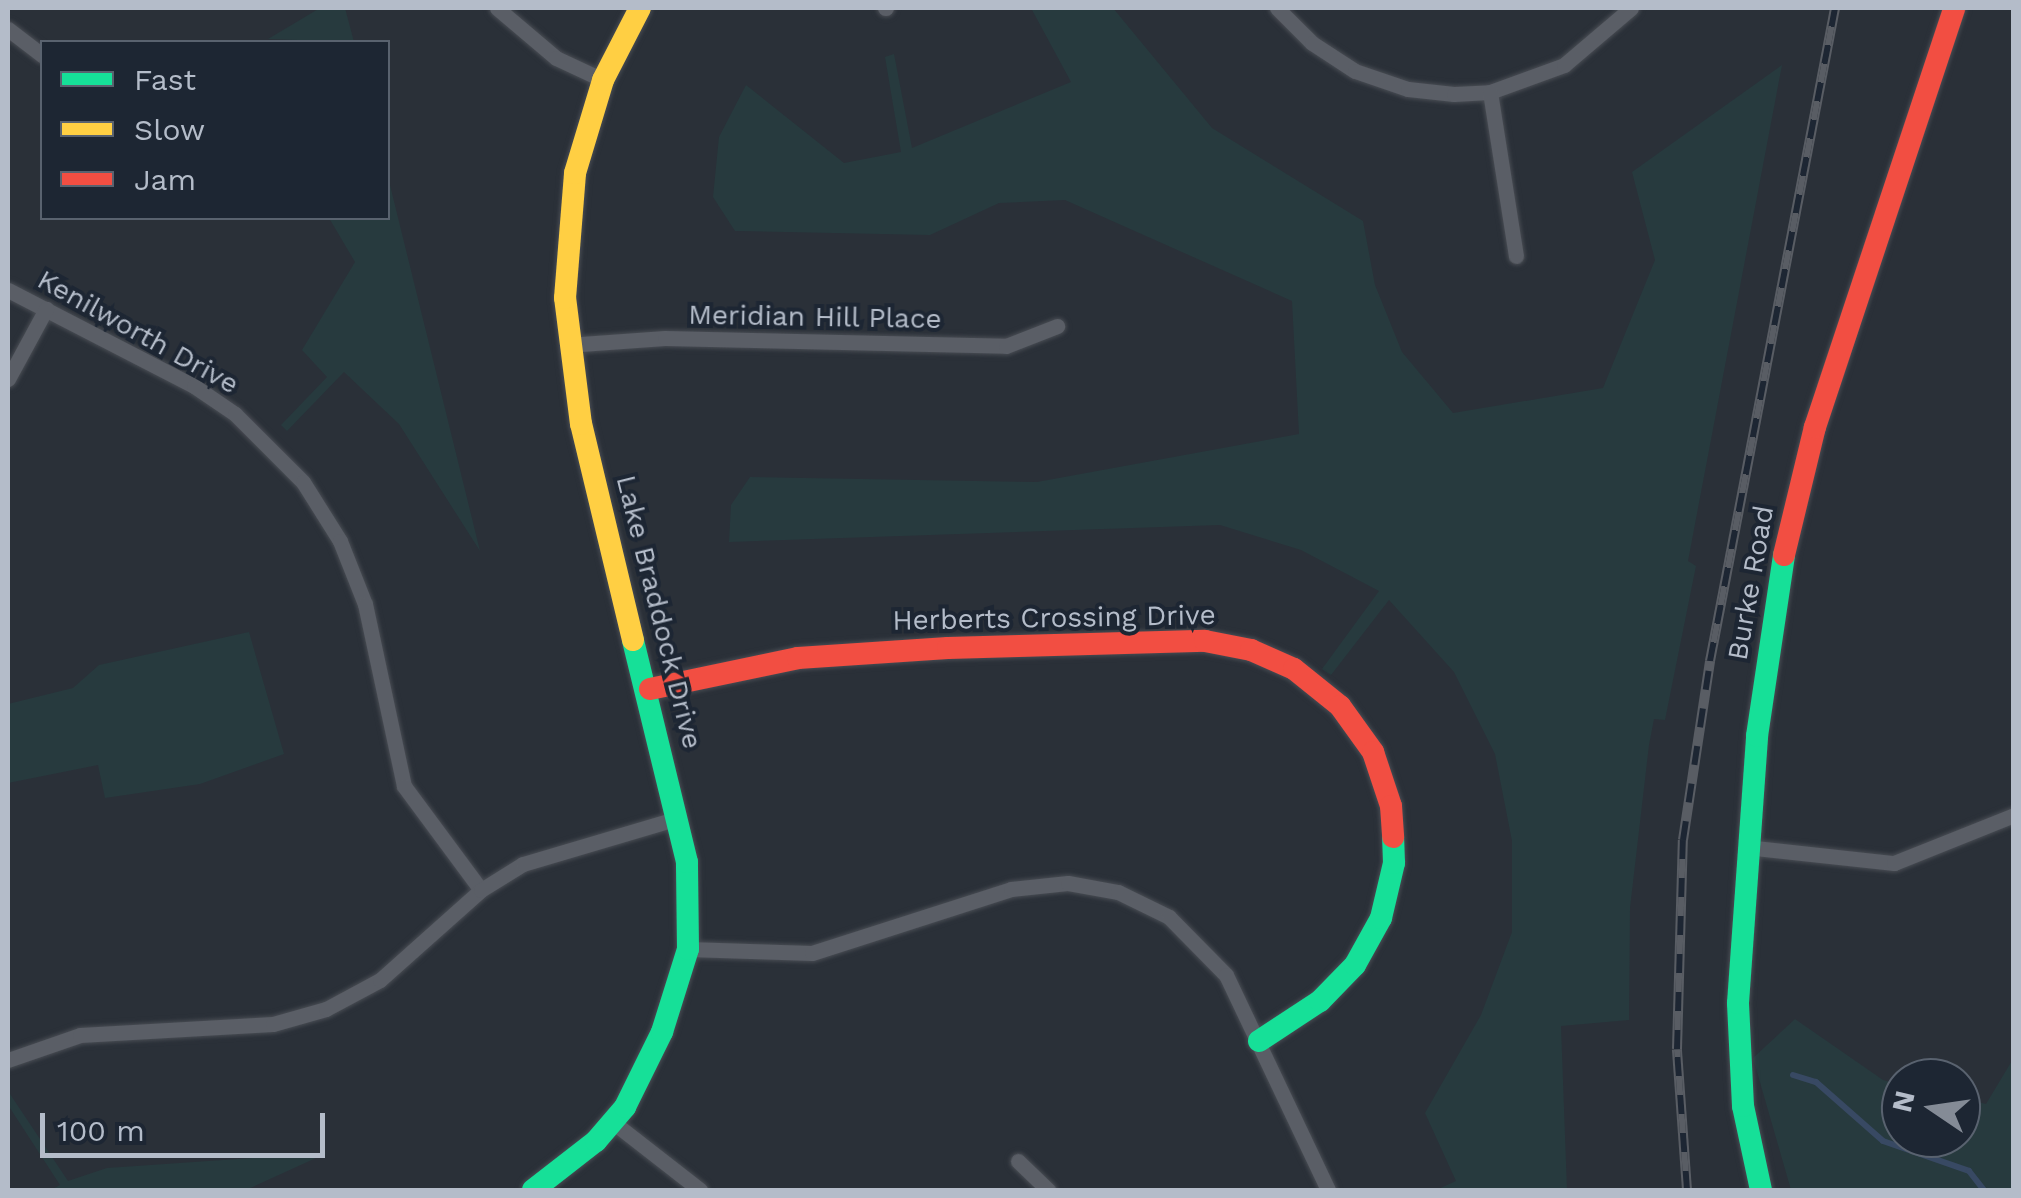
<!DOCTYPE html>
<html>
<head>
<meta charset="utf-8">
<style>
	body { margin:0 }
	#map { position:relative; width:2021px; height:1198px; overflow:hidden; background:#2a3038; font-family:"Work Sans",sans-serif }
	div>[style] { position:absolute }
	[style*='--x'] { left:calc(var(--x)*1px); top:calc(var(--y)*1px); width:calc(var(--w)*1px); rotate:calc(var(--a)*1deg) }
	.green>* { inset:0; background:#273a3e }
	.stream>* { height:6px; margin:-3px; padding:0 3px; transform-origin:3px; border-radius:3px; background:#384963 }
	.roads { filter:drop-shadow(0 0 2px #484c53) drop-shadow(0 0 2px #484c53) }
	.street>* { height:15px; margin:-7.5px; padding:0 7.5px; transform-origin:7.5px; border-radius:7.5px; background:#5a5e66 }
	.fast>* { height:22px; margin:-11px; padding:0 11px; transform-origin:11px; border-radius:11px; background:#16e098 }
	.slow>* { height:22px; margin:-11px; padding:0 11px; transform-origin:11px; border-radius:11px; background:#ffcf43 }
	.jam>* { height:22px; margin:-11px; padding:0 11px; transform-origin:11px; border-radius:11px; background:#f24e42 }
	.rail>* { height:10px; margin-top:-5px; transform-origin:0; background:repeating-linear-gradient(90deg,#1d2633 0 19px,#595d64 0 38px); box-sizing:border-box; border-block:2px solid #595d64 }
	span { translate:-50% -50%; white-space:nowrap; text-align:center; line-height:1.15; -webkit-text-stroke:8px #1d2633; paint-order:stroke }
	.street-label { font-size:28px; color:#b4bcc9 }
	.frame { position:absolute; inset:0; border:10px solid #b4bcc9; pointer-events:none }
	.legend { position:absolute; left:40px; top:40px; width:350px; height:180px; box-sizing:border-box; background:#1d2633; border:2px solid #59626f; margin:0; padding:12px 18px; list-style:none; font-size:30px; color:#b4bcc9 }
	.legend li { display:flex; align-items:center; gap:20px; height:50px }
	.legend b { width:50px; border:2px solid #59626f }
	.north { position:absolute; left:1881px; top:1058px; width:100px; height:100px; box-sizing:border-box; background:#1d2633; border:2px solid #59626f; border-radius:50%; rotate:283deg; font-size:28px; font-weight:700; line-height:40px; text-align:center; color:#b4bcc9 }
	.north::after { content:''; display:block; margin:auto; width:35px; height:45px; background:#848b96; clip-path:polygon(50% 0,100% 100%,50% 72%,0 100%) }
	.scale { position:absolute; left:40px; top:1113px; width:285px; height:45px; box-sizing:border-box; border:5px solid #b4bcc9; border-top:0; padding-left:12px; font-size:30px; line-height:35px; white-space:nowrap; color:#b4bcc9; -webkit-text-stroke:8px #1d2633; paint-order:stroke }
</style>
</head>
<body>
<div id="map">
	<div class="green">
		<i style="clip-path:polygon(320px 8px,345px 8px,354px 42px,268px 39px)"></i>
		<i style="clip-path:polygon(1031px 8px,1113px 8px,1212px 128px,1363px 221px,1375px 285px,1402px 352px,1453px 413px,1603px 388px,1655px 260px,1632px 172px,1782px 65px,1688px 561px,1696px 566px,1665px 720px,1654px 719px,1649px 745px,1630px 908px,1629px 1020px,1561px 1026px,1567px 1190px,1436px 1190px,1456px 1181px,1425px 1113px,1481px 1015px,1512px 932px,1512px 841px,1495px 754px,1454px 672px,1389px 600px,1331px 675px,1322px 669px,1379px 591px,1301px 550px,1220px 525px,729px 542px,731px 505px,750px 477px,1037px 482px,1299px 434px,1292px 301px,1065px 200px,999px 203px,930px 235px,735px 231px,713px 197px,719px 137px,746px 85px,844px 163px,901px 152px,885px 57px,894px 54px,912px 148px,1071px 82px)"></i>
		<i style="clip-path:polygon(388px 177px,436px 372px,480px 551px,399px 424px,344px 372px,287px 431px,281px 425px,327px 377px,302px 350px,355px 262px,329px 218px,388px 218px)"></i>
		<i style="clip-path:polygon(249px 632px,284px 754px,200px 784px,105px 798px,98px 765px,8px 783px,8px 704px,73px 688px,99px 665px)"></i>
		<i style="clip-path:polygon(1795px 1019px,1883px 1080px,1901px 1085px,1901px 1138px,1961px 1138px,1961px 1098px,1986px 1104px,2013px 1059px,2013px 1190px,1791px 1190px,1753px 1058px)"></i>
		<i style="clip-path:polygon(10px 1094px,68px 1181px,107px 1168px,327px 1153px,246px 1190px,51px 1190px,60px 1185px,8px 1105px)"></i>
	</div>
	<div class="stream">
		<i style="--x:1793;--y:1075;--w:24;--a:17"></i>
		<i style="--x:1816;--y:1082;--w:89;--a:41.4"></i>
		<i style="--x:1883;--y:1141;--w:91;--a:19.2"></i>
		<i style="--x:1969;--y:1171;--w:24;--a:52"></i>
	</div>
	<div class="roads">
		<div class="street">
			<i style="--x:497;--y:8;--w:77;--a:40.3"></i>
			<i style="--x:556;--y:58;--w:52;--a:25.1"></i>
			<i style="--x:885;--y:8;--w:1;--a:0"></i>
			<i style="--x:1277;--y:8;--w:49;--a:45"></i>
			<i style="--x:1312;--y:43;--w:51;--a:33.1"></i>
			<i style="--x:1355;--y:71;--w:56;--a:18.8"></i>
			<i style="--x:1408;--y:89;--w:46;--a:6.2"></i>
			<i style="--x:1454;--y:94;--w:36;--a:-3"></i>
			<i style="--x:1490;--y:92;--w:79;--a:-20"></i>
			<i style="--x:1564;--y:65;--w:88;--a:-40.4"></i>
			<i style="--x:8;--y:29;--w:43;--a:37.4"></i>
			<i style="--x:1490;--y:92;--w:166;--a:81"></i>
			<i style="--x:8;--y:290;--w:209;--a:27.3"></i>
			<i style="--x:194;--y:386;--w:50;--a:34.3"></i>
			<i style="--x:235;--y:414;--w:96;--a:45"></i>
			<i style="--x:303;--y:482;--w:70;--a:57.9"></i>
			<i style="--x:340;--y:541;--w:68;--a:68.4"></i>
			<i style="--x:365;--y:604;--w:186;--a:77.9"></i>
			<i style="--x:404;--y:786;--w:129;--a:53.5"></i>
			<i style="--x:567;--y:345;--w:98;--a:-4.1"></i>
			<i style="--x:665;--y:338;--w:341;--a:1.3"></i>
			<i style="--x:1006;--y:346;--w:55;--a:-21.4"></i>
			<i style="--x:8;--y:379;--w:80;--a:-61.5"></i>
			<i style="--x:1746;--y:847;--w:149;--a:6.2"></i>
			<i style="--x:1894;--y:863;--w:129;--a:-21.8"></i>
			<i style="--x:688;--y:949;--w:124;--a:1.8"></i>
			<i style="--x:812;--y:953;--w:209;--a:-17.8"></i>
			<i style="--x:1011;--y:889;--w:57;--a:-6"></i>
			<i style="--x:1068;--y:883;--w:51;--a:10.2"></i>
			<i style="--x:1118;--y:892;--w:57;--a:26.1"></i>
			<i style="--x:1169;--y:917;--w:81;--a:45.5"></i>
			<i style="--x:1226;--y:975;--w:238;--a:64.6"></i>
			<i style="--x:8;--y:1060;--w:76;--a:-19.1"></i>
			<i style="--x:80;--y:1035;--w:193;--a:-3.3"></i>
			<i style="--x:273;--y:1024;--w:55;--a:-15.8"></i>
			<i style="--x:326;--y:1009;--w:61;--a:-28.2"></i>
			<i style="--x:380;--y:980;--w:135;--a:-41.7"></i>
			<i style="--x:481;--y:890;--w:49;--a:-31.8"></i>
			<i style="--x:523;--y:864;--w:162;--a:-16.5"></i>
			<i style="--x:614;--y:1123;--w:109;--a:37.9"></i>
			<i style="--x:1018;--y:1161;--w:42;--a:44"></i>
		</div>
		<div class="fast">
			<i style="--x:1259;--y:1041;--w:73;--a:-33.3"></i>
			<i style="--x:1320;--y:1001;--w:50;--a:-45.8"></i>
			<i style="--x:1355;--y:965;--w:54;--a:-61"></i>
			<i style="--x:1381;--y:918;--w:57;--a:-76.7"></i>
			<i style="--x:1394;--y:863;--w:26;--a:-92"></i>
			<i style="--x:533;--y:1190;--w:80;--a:-37.9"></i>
			<i style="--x:596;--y:1141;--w:45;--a:-49.5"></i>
			<i style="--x:625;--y:1107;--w:84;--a:-63.7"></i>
			<i style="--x:662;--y:1032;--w:87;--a:-72.6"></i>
			<i style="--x:688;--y:949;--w:87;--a:-90.7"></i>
			<i style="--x:687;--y:862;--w:228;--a:-103.7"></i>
			<i style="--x:1761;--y:1190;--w:86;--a:-102.1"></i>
			<i style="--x:1743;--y:1106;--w:103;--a:-92.8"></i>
			<i style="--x:1738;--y:1003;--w:268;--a:-85.9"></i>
			<i style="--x:1757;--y:736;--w:183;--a:-81.5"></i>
		</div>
		<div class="slow">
			<i style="--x:633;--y:640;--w:222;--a:-103.5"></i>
			<i style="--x:581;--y:424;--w:127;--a:-97.2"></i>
			<i style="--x:565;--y:298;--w:125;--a:-85.4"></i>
			<i style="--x:575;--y:173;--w:97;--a:-73.2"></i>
			<i style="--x:603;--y:80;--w:81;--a:-62.8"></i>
		</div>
		<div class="jam">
			<i style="--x:1784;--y:555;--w:132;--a:-76.4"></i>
			<i style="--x:1815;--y:427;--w:441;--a:-71.6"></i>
			<i style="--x:650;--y:689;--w:151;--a:-11.8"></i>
			<i style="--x:798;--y:658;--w:150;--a:-3.8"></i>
			<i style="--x:948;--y:648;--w:257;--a:-1.6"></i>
			<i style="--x:1205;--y:641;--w:47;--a:11.1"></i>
			<i style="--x:1251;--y:650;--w:47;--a:23.8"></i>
			<i style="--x:1294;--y:669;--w:59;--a:38.8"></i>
			<i style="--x:1340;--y:706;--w:57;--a:54.3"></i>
			<i style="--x:1373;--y:752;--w:57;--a:71.6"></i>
			<i style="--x:1391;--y:806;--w:31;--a:86"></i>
		</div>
	</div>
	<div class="rail">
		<i style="--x:1687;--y:1190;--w:141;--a:-94.1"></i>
		<i style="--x:1677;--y:1049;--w:209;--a:-88.4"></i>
		<i style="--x:1683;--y:840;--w:181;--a:-81.4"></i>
		<i style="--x:1710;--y:661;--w:665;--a:-79.16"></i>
	</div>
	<div class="street-label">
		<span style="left:815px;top:317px;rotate:1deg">Meridian Hill Place</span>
		<span style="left:138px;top:332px;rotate:29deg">Kenilworth Drive</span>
		<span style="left:1751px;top:583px;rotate:-80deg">Burke Road</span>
		<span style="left:659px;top:612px;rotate:76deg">Lake Braddock Drive</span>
		<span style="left:1054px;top:618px;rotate:-1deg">Herberts Crossing Drive</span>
	</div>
	<div class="frame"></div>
	<ul class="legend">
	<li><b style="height:12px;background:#16e098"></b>Fast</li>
	<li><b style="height:12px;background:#ffcf43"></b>Slow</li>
	<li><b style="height:12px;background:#f24e42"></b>Jam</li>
	</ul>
	<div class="north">N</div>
	<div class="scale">100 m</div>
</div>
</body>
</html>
